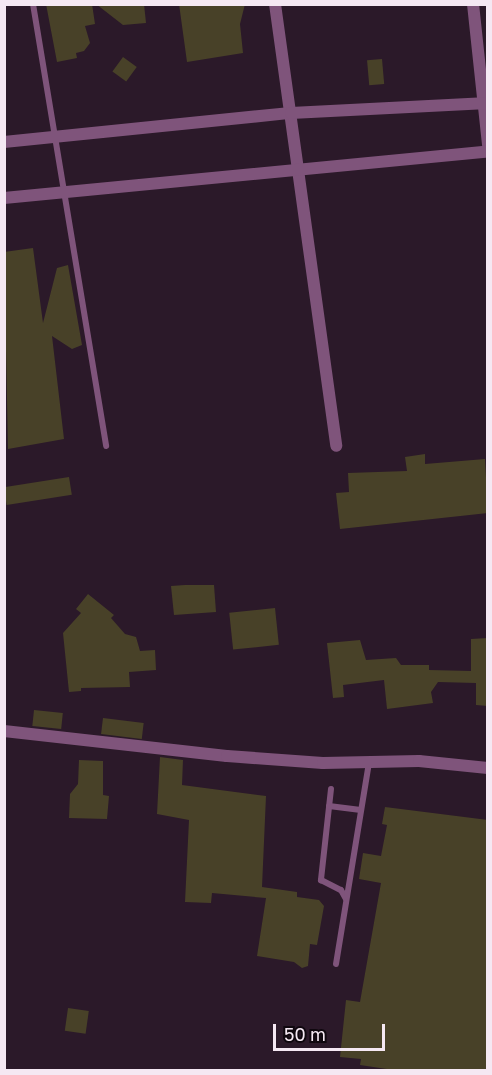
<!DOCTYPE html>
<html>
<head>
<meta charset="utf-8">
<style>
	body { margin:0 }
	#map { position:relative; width:492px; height:1075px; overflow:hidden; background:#2b1929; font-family:"Golos Text",sans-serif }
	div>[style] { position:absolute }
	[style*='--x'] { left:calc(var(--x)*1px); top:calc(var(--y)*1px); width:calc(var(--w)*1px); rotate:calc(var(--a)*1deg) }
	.building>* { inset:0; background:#484128; transform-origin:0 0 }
	.lane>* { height:6px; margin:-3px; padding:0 3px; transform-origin:3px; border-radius:3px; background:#7f547b }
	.street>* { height:12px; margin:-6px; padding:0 6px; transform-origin:6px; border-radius:6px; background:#7f547b }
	span { translate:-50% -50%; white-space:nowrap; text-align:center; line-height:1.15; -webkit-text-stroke:5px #0f070e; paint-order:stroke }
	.frame { position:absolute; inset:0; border:6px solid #f5e8f3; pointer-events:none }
	.scale { position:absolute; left:273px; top:1024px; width:112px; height:27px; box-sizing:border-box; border:3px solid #f5e8f3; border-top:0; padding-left:8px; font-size:18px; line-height:21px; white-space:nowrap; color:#f5e8f3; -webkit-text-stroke:4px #0f070e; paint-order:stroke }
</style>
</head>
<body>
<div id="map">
	<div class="building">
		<i style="clip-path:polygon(46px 4px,92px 4px,95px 24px,85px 26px,90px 43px,84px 51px,76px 53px,77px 58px,57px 62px)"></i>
		<i style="clip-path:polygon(96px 4px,144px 4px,146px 23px,123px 25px)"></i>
		<i style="clip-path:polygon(179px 4px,245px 4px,240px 24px,243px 53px,187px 62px)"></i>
		<i style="left:123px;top:57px;width:17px;height:18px;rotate:36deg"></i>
		<i style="left:382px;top:59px;width:25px;height:15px;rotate:85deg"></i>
		<i style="clip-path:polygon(33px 248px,43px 323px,57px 268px,68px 265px,82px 345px,72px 349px,52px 336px,64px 439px,8px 449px,4px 252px)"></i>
		<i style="clip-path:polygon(425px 454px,425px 464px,485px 459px,488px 513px,340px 529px,336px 493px,349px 492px,348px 473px,407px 471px,405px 457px)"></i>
		<i style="left:69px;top:477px;width:18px;height:66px;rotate:81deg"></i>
		<i style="clip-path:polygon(185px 585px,214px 585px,216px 612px,174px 615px,171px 586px)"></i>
		<i style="clip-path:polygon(88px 594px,114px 615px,111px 618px,125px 634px,136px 637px,140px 651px,155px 650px,156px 670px,129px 672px,130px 687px,81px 688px,81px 691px,69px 692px,63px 633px,81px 613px,76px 609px)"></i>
		<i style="left:275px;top:608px;width:37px;height:46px;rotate:84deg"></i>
		<i style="clip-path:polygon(488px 638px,488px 706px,476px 705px,476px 683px,438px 682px,431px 692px,433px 703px,387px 709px,384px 680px,343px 685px,344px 697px,333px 698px,327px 643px,360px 640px,366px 660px,396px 658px,401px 665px,429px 665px,429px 670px,471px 671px,471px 639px)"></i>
		<i style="left:34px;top:710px;width:29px;height:16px;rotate:6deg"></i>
		<i style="left:103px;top:718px;width:41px;height:16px;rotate:7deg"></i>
		<i style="clip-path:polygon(160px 757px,183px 760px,182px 785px,266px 796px,262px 887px,297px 892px,297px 897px,319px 900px,324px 906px,317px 945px,310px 944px,308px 966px,302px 968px,294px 962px,257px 956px,266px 898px,212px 893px,211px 903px,185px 902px,189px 820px,157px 814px)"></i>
		<i style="clip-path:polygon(79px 760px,103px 761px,103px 795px,109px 796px,107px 819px,69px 818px,70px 794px,78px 784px)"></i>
		<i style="clip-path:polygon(385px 807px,488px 820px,488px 1071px,400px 1071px,360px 1065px,361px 1059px,340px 1057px,346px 1000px,360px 1002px,381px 883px,359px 879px,363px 853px,381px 856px,387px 825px,382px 824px)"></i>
		<i style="left:68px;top:1008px;width:21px;height:23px;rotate:8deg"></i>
	</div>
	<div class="lane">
		<i style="--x:33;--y:4;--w:448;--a:80.6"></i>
		<i style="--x:331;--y:789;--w:92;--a:96.3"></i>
		<i style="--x:321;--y:880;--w:22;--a:27"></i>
		<i style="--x:341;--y:890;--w:10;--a:61"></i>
		<i style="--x:329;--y:806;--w:32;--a:7"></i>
		<i style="--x:336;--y:964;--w:205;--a:-80.7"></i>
	</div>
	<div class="street">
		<i style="--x:275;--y:4;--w:446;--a:82.1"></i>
		<i style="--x:473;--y:4;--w:142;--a:83.9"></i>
		<i style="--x:4;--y:142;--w:288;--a:-5.8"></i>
		<i style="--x:291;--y:113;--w:197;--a:-2.9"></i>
		<i style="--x:4;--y:198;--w:486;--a:-5.5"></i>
		<i style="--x:4;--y:731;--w:224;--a:6.4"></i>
		<i style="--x:227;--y:756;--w:96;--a:4.2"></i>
		<i style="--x:323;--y:763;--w:96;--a:-1.2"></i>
		<i style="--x:419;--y:761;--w:69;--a:5.8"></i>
	</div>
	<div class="frame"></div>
	<div class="scale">50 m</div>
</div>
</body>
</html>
